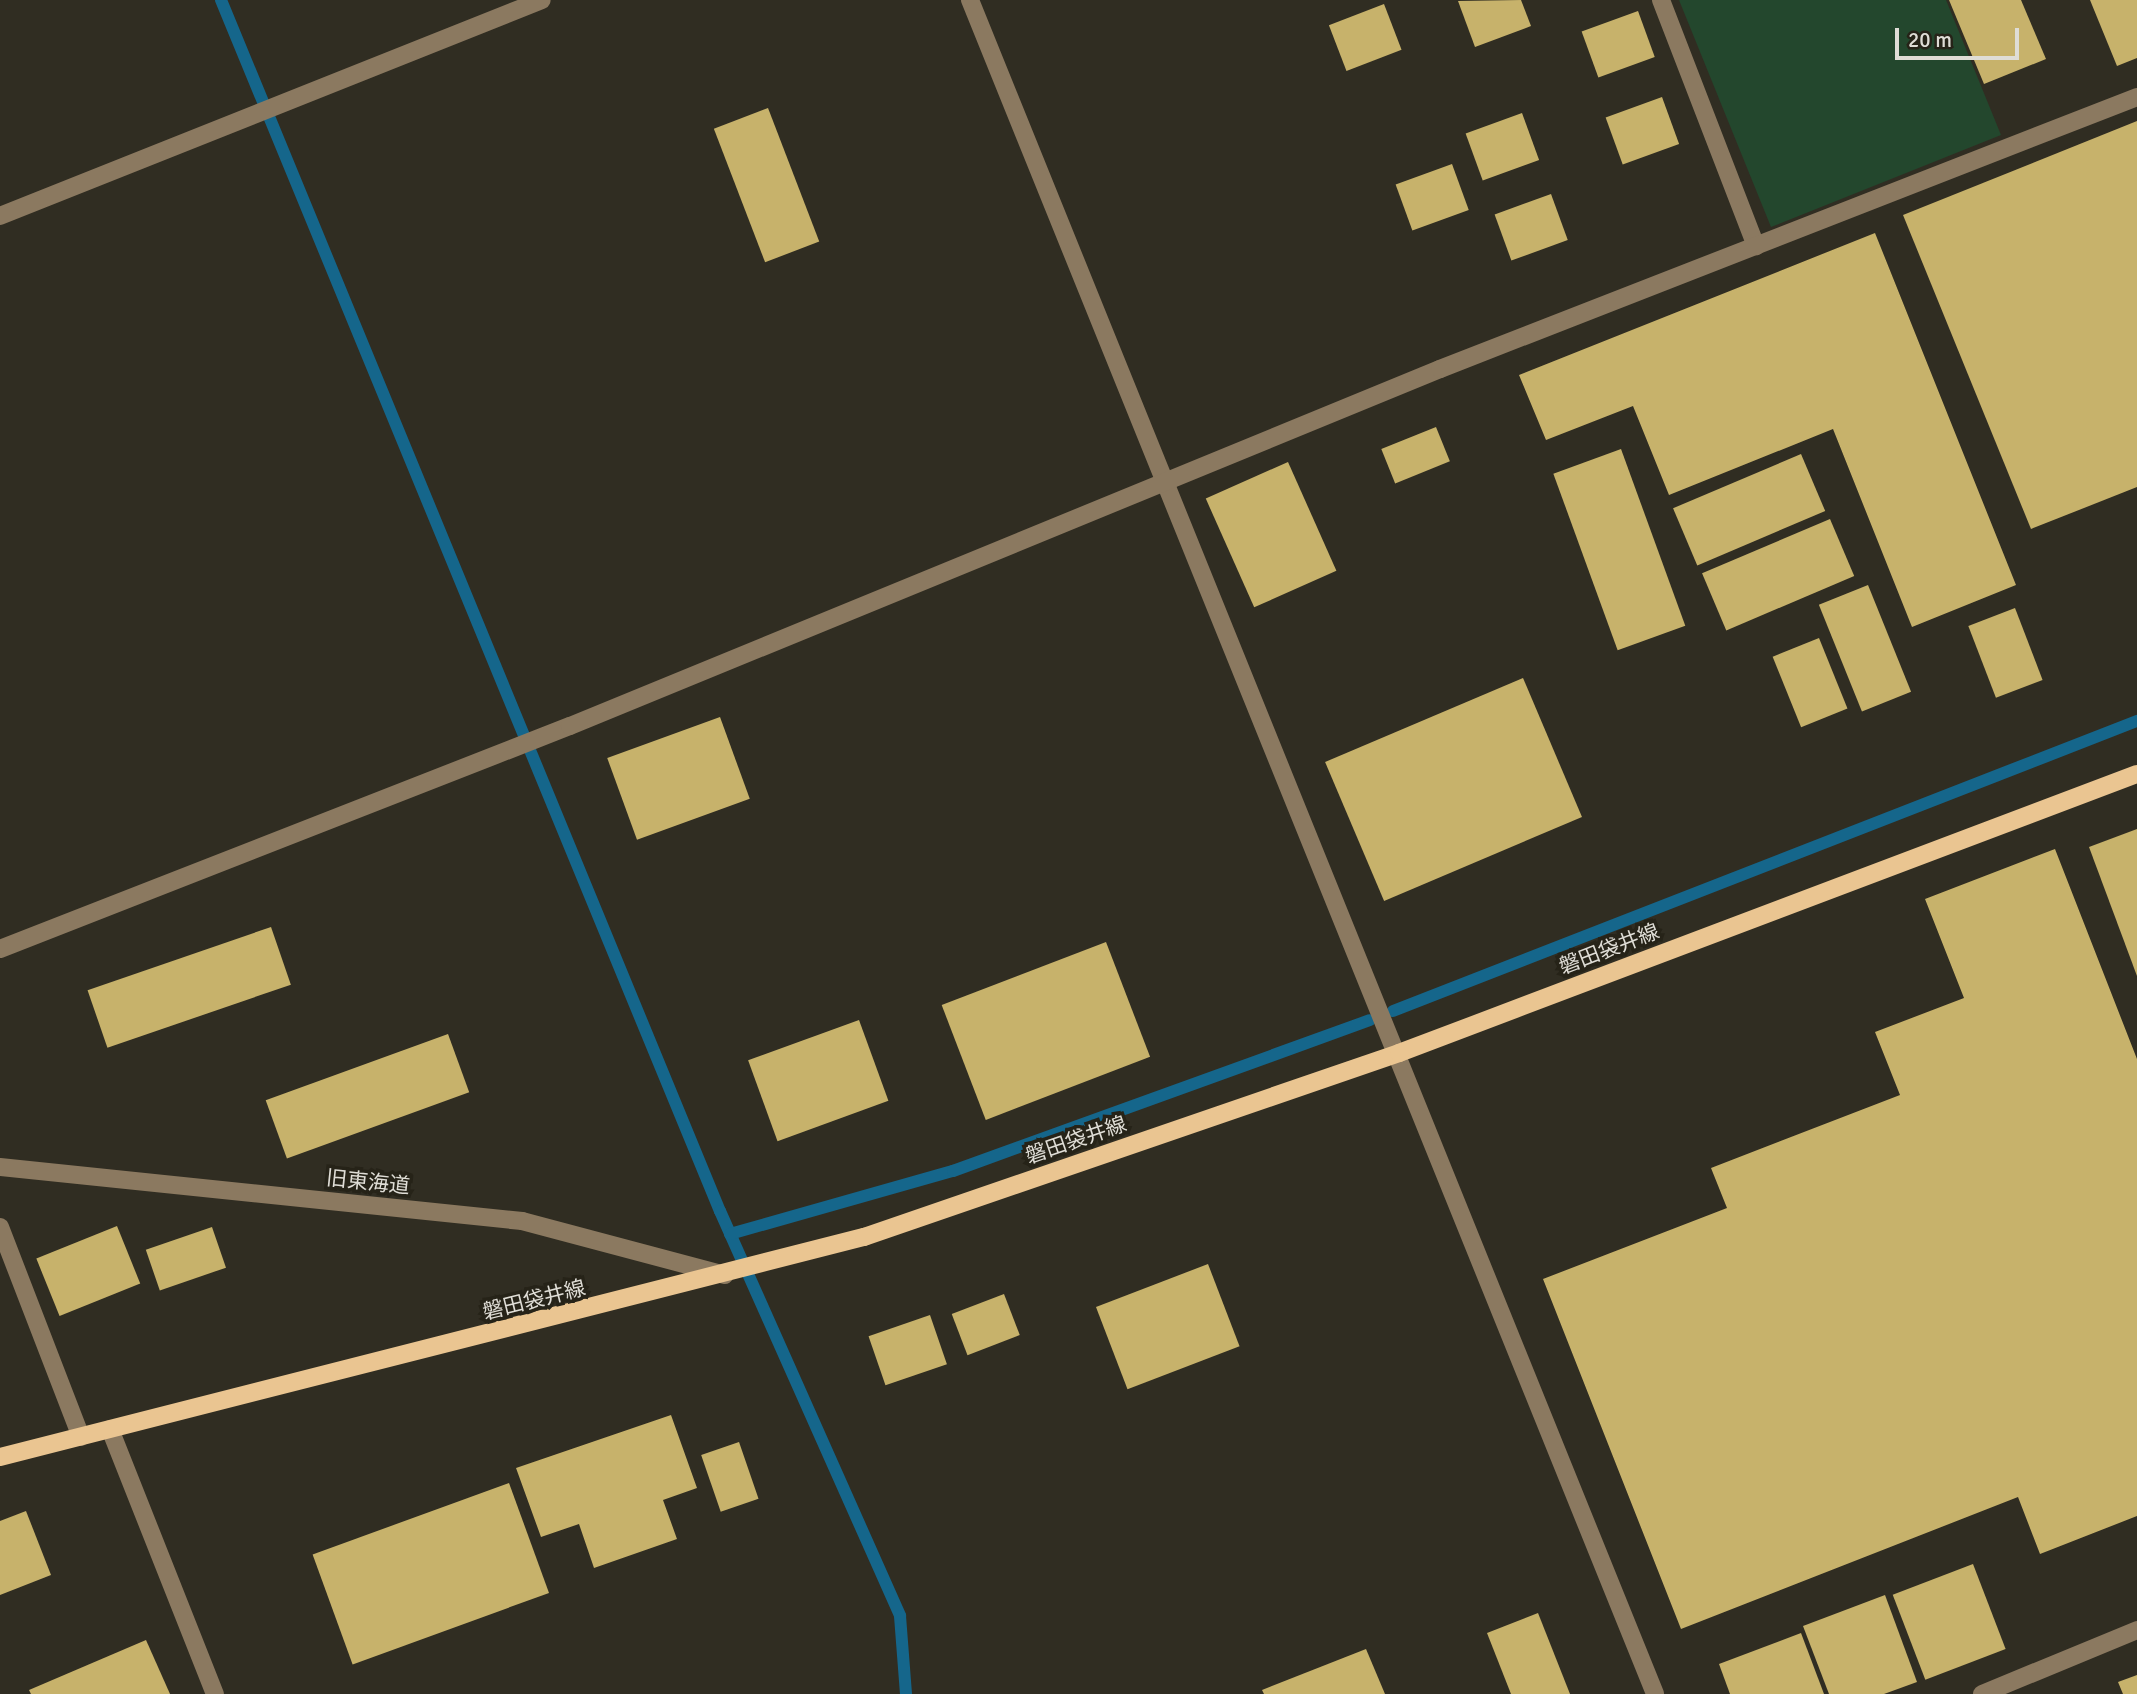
<!DOCTYPE html>
<html>
<head>
<meta charset="utf-8">
<style>
	body { margin:0 }
	#map { position:relative; width:2137px; height:1694px; overflow:hidden; background:#302d22; font-family:Signika,"Noto Sans JP",sans-serif }
	div>[style] { position:absolute }
	[style*='--x'] { left:calc(var(--x)*1px); top:calc(var(--y)*1px); width:calc(var(--w)*1px); rotate:calc(var(--a)*1deg) }
	.green>* { inset:0; background:#23472d }
	.stream>* { height:12px; margin:-6px; padding:0 6px; transform-origin:6px; border-radius:6px; background:#15668b }
	.building>* { inset:0; background:#c7b26b; transform-origin:0 0 }
	.minor>* { height:18px; margin:-9px; padding:0 9px; transform-origin:9px; border-radius:9px; background:#8b7960 }
	.major>* { height:18px; margin:-9px; padding:0 9px; transform-origin:9px; border-radius:9px; background:#eac591 }
	span { translate:-50% -50%; white-space:nowrap; text-align:center; line-height:1.15; -webkit-text-stroke:7px #262318; paint-order:stroke }
	.street-label { font-size:21px; color:#dfddd6 }
	.scale { position:absolute; left:1895px; top:28px; width:124px; height:32px; box-sizing:border-box; border:4px solid #dfddd6; border-top:0; padding-left:9px; font-size:21px; line-height:24px; white-space:nowrap; color:#dfddd6; -webkit-text-stroke:5px #262318; paint-order:stroke }
</style>
</head>
<body>
<div id="map">
	<div class="green">
		<i style="clip-path:polygon(1679px 0,1946px 0,2001px 135px,1771px 227px)"></i>
	</div>
	<div class="stream">
		<i style="--x:221;--y:0;--w:1310;--a:67.61"></i>
		<i style="--x:720;--y:1211;--w:443;--a:66"></i>
		<i style="--x:900;--y:1616;--w:78;--a:85.6"></i>
		<i style="--x:1393;--y:1011;--w:799;--a:-21.3"></i>
		<i style="--x:730;--y:1234;--w:232;--a:-15.8"></i>
		<i style="--x:953;--y:1171;--w:443;--a:-19.9"></i>
	</div>
	<div class="building">
		<i style="clip-path:polygon(1521px 0,1531px 26px,1475px 47px,1458px 1px)"></i>
		<i style="clip-path:polygon(1949px 0,2021px 0,2046px 59px,1984px 84px)"></i>
		<i style="clip-path:polygon(2090px 0,2137px 0,2137px 58px,2117px 66px)"></i>
		<i style="left:1384px;top:4px;width:49px;height:59px;rotate:69deg"></i>
		<i style="left:1638px;top:11px;width:49px;height:60px;rotate:70deg"></i>
		<i style="left:1662px;top:97px;width:50px;height:60px;rotate:70deg"></i>
		<i style="left:768px;top:108px;width:143px;height:58px;rotate:69deg"></i>
		<i style="left:1522px;top:113px;width:50px;height:60px;rotate:70deg"></i>
		<i style="clip-path:polygon(2137px 121px,2137px 487px,2031px 529px,1903px 215px)"></i>
		<i style="left:1452px;top:164px;width:49px;height:60px;rotate:70deg"></i>
		<i style="left:1551px;top:194px;width:49px;height:60px;rotate:70deg"></i>
		<i style="clip-path:polygon(1875px 233px,2016px 585px,1912px 627px,1833px 429px,1669px 495px,1633px 406px,1546px 440px,1519px 375px)"></i>
		<i style="left:1436px;top:427px;width:37px;height:59px;rotate:68deg"></i>
		<i style="left:1621px;top:449px;width:188px;height:72px;rotate:70deg"></i>
		<i style="left:1801px;top:454px;width:62px;height:139px;rotate:67deg"></i>
		<i style="left:1288px;top:462px;width:119px;height:90px;rotate:66deg"></i>
		<i style="left:1830px;top:519px;width:62px;height:139px;rotate:67deg"></i>
		<i style="left:1868px;top:585px;width:115px;height:53px;rotate:68deg"></i>
		<i style="left:2015px;top:608px;width:77px;height:50px;rotate:69deg"></i>
		<i style="left:1819px;top:638px;width:76px;height:50px;rotate:68deg"></i>
		<i style="left:1523px;top:678px;width:151px;height:215px;rotate:67deg"></i>
		<i style="left:720px;top:717px;width:87px;height:120px;rotate:70deg"></i>
		<i style="clip-path:polygon(2137px 829px,2137px 976px,2089px 847px)"></i>
		<i style="clip-path:polygon(2055px 849px,2137px 1059px,2137px 1516px,2040px 1554px,2018px 1497px,1681px 1629px,1543px 1279px,1727px 1208px,1711px 1168px,1900px 1095px,1875px 1032px,1964px 998px,1925px 899px)"></i>
		<i style="left:271px;top:927px;width:61px;height:194px;rotate:71deg"></i>
		<i style="left:1106px;top:942px;width:123px;height:176px;rotate:69deg"></i>
		<i style="left:859px;top:1020px;width:86px;height:118px;rotate:70deg"></i>
		<i style="left:448px;top:1034px;width:62px;height:194px;rotate:70deg"></i>
		<i style="left:117px;top:1226px;width:62px;height:87px;rotate:68deg"></i>
		<i style="left:212px;top:1227px;width:43px;height:70px;rotate:71deg"></i>
		<i style="left:1208px;top:1264px;width:88px;height:120px;rotate:69deg"></i>
		<i style="left:1004px;top:1294px;width:44px;height:56px;rotate:69deg"></i>
		<i style="left:930px;top:1315px;width:52px;height:65px;rotate:71deg"></i>
		<i style="clip-path:polygon(671px 1415px,697px 1488px,663px 1500px,677px 1539px,594px 1568px,579px 1524px,541px 1537px,516px 1468px)"></i>
		<i style="left:739px;top:1442px;width:60px;height:40px;rotate:71deg"></i>
		<i style="left:509px;top:1483px;width:117px;height:209px;rotate:70deg"></i>
		<i style="clip-path:polygon(26px 1511px,51px 1575px,0 1595px,0 1521px)"></i>
		<i style="left:1973px;top:1564px;width:91px;height:86px;rotate:69deg"></i>
		<i style="clip-path:polygon(1885px 1595px,1917px 1682px,1884px 1694px,1829px 1694px,1803px 1626px)"></i>
		<i style="clip-path:polygon(1538px 1613px,1570px 1694px,1511px 1694px,1487px 1633px)"></i>
		<i style="clip-path:polygon(1801px 1633px,1824px 1694px,1730px 1694px,1719px 1664px)"></i>
		<i style="clip-path:polygon(146px 1640px,170px 1694px,31px 1694px,29px 1690px)"></i>
		<i style="clip-path:polygon(1366px 1649px,1385px 1694px,1264px 1694px,1262px 1690px)"></i>
		<i style="clip-path:polygon(2137px 1675px,2137px 1694px,2123px 1694px,2118px 1682px)"></i>
	</div>
	<div class="minor">
		<i style="--x:970;--y:0;--w:1827;--a:67.98"></i>
		<i style="--x:1661;--y:0;--w:264;--a:68.9"></i>
		<i style="--x:0;--y:216;--w:583;--a:-21.73"></i>
		<i style="--x:0;--y:949;--w:612;--a:-21.37"></i>
		<i style="--x:570;--y:726;--w:940;--a:-22.31"></i>
		<i style="--x:1440;--y:369;--w:748;--a:-21.32"></i>
		<i style="--x:0;--y:1167;--w:525;--a:5.91"></i>
		<i style="--x:522;--y:1221;--w:210;--a:14.9"></i>
		<i style="--x:0;--y:1227;--w:225;--a:68.9"></i>
		<i style="--x:110;--y:1429;--w:285;--a:68.4"></i>
		<i style="--x:1982;--y:1694;--w:168;--a:-22.4"></i>
	</div>
	<div class="major">
		<i style="--x:0;--y:1457;--w:892;--a:-14.29"></i>
		<i style="--x:864;--y:1237;--w:566;--a:-18.98"></i>
		<i style="--x:1399;--y:1053;--w:789;--a:-20.71"></i>
	</div>
	<div class="street-label">
		<span style="left:1609px;top:949px;rotate:-21deg">磐田袋井線</span>
		<span style="left:1076px;top:1140px;rotate:-19deg">磐田袋井線</span>
		<span style="left:368px;top:1182px;rotate:6deg">旧東海道</span>
		<span style="left:534px;top:1300px;rotate:-14deg">磐田袋井線</span>
	</div>
	<div class="scale">20 m</div>
</div>
</body>
</html>
